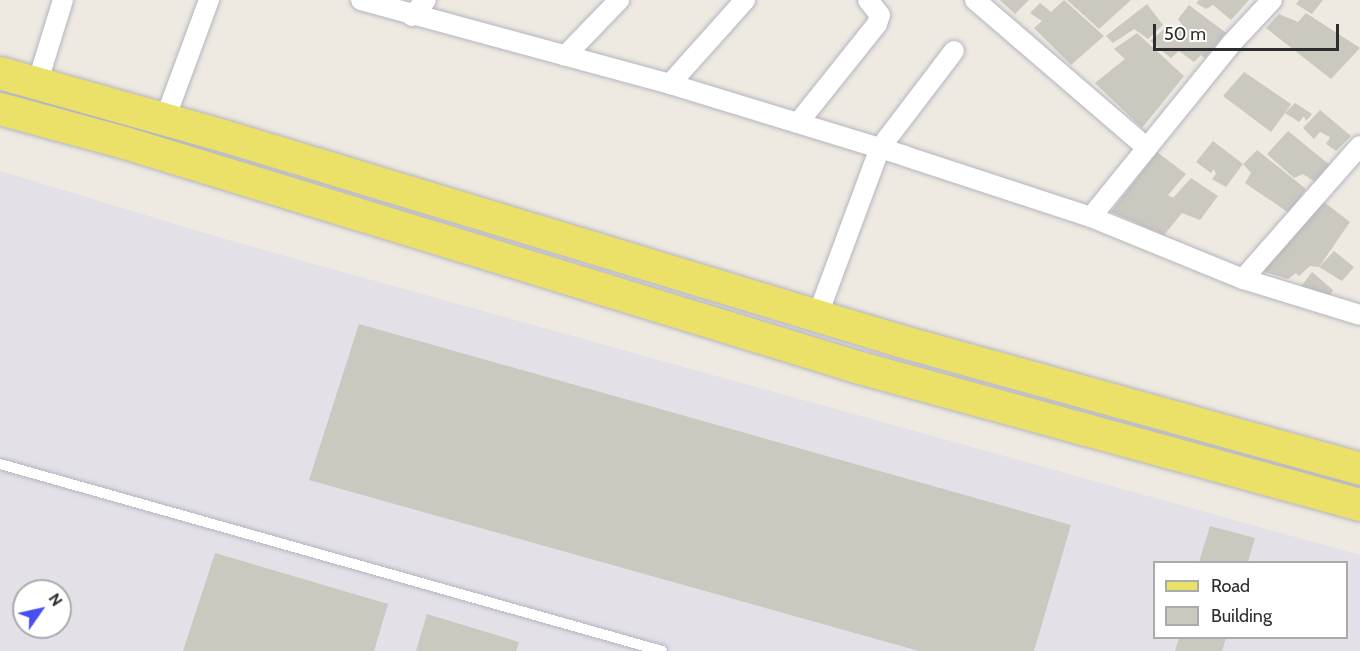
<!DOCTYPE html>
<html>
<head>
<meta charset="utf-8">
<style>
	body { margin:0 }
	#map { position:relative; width:1360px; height:651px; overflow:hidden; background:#eeeae1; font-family:Cabin,sans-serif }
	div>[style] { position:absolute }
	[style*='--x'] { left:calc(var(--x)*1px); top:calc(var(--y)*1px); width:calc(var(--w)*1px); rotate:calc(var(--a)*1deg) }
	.industrial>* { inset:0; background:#e3e0e7 }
	.building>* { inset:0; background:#cac8bf }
	.roads { filter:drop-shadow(0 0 2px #b4b4c0) drop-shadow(0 0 2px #b4b4c0) }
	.lane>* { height:10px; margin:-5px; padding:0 5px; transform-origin:5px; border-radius:5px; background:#fff }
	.street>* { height:20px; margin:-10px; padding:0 10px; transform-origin:10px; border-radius:10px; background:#fff }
	.primary>* { height:32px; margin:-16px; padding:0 16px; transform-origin:16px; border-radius:16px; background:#ebe168 }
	span { translate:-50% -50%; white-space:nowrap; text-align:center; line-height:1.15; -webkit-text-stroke:4.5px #fff; paint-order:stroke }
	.legend { position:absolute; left:1153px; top:561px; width:195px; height:78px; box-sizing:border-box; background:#fff; border:2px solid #ababab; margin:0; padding:8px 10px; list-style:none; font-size:18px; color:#2d2d2d }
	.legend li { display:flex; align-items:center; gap:12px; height:30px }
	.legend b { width:30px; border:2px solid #ababab }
	.north { position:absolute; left:12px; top:579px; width:60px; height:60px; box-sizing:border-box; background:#fff; border:2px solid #ababab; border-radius:50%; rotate:56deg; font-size:16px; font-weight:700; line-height:24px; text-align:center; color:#2d2d2d }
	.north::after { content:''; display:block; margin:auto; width:21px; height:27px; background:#494ef2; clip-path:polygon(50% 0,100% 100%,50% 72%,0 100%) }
	.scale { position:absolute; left:1153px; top:24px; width:186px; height:27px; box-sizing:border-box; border:3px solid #2d2d2d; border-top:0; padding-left:8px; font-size:18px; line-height:21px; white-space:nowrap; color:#2d2d2d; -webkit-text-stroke:4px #fff; paint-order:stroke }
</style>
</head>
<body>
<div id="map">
	<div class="industrial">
		<i style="clip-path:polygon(evenodd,0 171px,235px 242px,1360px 555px,1360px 651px,0 651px,0 171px,1154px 562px,1346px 562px,1346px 638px,1154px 638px,1154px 562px,0 171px,24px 591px,60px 591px,60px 627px,24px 627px,24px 591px)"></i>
	</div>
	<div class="building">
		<i style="clip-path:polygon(1000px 0,1029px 0,1015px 14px)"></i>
		<i style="clip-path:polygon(1064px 0,1104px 36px,1071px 65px,1034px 28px,1042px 21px,1030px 13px,1040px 3px,1051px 12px)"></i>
		<i style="clip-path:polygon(1067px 0,1131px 0,1099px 29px)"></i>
		<i style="clip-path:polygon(1199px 0,1249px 0,1231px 20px,1213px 5px,1206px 9px,1196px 3px)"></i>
		<i style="clip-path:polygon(1299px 0,1323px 0,1312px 14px,1296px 4px)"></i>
		<i style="clip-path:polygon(1147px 4px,1163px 25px,1148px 39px,1134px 29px,1113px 43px,1106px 36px)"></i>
		<i style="clip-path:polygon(1189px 5px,1226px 33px,1205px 58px,1201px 55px,1194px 62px,1179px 51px,1171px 58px,1150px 41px,1169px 25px,1176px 30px,1183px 26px,1178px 19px)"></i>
		<i style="clip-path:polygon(1306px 13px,1360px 48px,1331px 79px,1266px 28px,1279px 14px,1298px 22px)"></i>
		<i style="clip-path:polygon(1137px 33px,1184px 76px,1142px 128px,1095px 83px,1125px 59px,1114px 49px)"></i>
		<i style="clip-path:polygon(1244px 72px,1291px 104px,1285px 113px,1295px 103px,1312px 114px,1306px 121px,1304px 116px,1299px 122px,1285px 113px,1271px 132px,1223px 96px)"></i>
		<i style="clip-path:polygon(1320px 110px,1351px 136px,1336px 151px,1326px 144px,1330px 137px,1320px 132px,1314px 139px,1303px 128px)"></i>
		<i style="clip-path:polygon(1288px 131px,1331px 166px,1315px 182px,1303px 174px,1294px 178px,1267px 154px)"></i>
		<i style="clip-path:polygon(1213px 141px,1243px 164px,1257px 150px,1306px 189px,1289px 213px,1245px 183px,1251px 173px,1243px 164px,1226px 187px,1212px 179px,1216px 174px,1214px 169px,1211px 173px,1196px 162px)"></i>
		<i style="clip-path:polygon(1157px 152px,1186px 174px,1168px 195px,1173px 198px,1191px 178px,1218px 196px,1200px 220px,1182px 213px,1164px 235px,1111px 212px)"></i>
		<i style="clip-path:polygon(1324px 202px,1350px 222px,1319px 267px,1310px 266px,1299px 276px,1296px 273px,1288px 279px,1262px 271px)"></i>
		<i style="clip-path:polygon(1334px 251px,1354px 267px,1342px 281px,1319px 267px)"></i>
		<i style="clip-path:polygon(1312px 272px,1333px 290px,1326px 303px,1300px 288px)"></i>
		<i style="clip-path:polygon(359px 324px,1071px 525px,1034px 651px,919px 651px,309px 480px)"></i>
		<i style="clip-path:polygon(1210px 526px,1255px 538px,1248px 562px,1199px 562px)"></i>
		<i style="clip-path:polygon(215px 553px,388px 604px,374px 651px,183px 651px)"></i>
		<i style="clip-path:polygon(427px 614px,519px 642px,516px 651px,416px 651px)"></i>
		<i style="clip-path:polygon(1179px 638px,1226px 638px,1222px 651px,1175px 651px)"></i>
	</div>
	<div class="roads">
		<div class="lane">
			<i style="--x:0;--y:464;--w:688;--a:15.77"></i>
		</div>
		<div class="street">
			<i style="--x:361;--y:0;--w:320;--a:15.2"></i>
			<i style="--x:670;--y:84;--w:246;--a:17"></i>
			<i style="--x:905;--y:156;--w:196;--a:18.2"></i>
			<i style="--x:1091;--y:217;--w:164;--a:22.2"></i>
			<i style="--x:1243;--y:279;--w:122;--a:17.1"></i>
			<i style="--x:975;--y:0;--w:227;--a:40.7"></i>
			<i style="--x:412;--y:16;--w:21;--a:-49"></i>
			<i style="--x:565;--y:56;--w:78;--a:-46"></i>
			<i style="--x:37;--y:84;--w:88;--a:-72.8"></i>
			<i style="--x:670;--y:84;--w:113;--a:-48.2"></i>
			<i style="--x:165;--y:119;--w:127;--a:-69.7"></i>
			<i style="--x:798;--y:123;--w:127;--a:-51.4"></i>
			<i style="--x:877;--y:24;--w:9;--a:-72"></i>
			<i style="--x:880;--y:15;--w:19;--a:-129"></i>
			<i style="--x:1091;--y:217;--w:223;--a:-51"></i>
			<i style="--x:1231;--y:44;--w:60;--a:-47"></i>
			<i style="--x:1243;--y:279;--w:177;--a:-48.7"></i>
			<i style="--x:817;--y:317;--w:180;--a:-69.6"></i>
			<i style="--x:880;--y:148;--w:122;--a:-52.7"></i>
		</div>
		<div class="primary">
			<i style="--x:0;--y:73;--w:233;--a:15.7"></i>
			<i style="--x:224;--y:136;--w:706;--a:16.87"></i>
			<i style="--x:900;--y:341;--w:477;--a:15.5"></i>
			<i style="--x:0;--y:109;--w:130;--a:15.2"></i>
			<i style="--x:125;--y:143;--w:769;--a:17.02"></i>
			<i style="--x:860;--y:368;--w:518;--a:15.32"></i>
		</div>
	</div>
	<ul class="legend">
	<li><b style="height:8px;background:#ebe168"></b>Road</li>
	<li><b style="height:16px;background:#cac8bf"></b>Building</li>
	</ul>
	<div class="north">N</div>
	<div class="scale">50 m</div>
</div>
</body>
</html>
